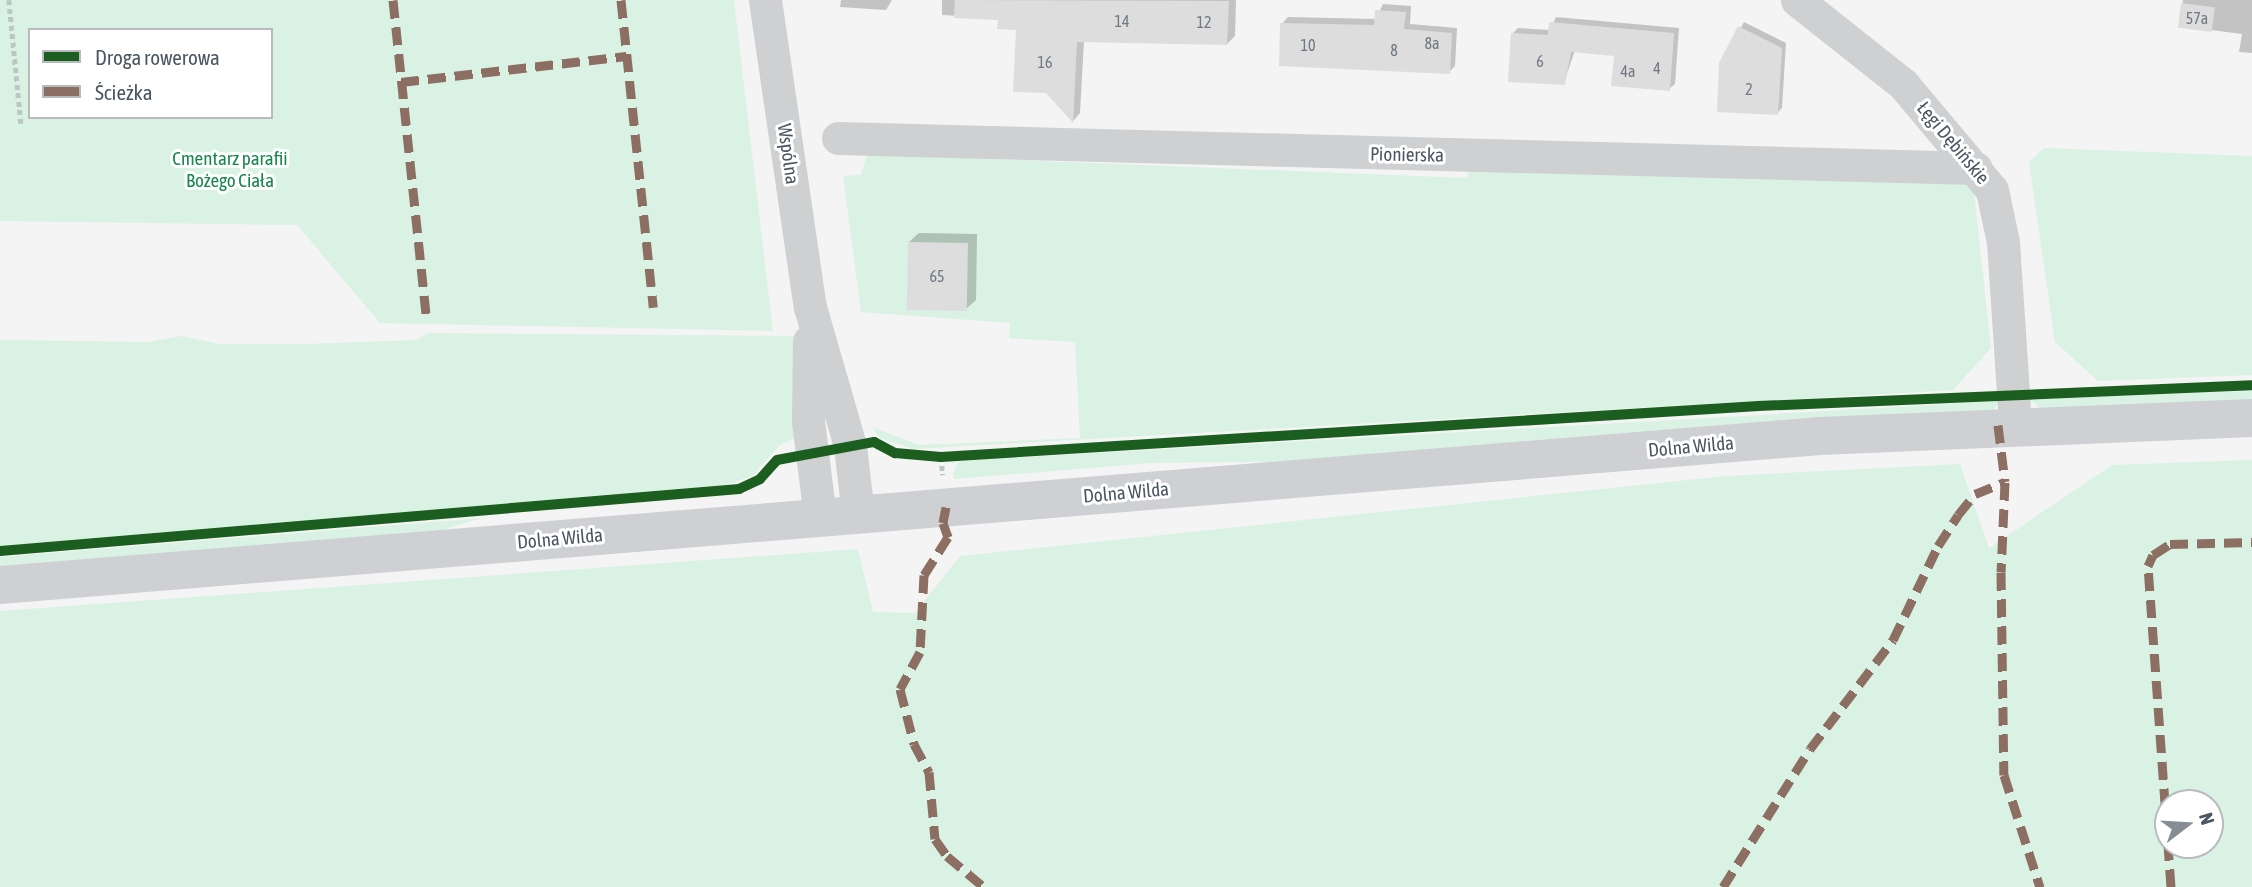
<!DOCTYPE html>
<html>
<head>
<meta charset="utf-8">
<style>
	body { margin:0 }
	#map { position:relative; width:2252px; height:887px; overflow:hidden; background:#f4f4f4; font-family:"Asap Condensed",sans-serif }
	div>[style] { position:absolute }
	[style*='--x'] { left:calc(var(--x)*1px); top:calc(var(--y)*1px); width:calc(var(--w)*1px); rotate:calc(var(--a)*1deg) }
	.green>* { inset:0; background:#d9f2e3 }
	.shadow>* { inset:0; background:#0003 }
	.building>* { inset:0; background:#ddddde; transform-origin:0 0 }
	.path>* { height:4.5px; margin-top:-2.25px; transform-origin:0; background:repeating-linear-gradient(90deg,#bcc7c4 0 5px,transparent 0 8.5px) }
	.minor>* { height:33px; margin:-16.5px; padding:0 16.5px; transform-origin:16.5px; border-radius:16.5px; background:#ced0d2 }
	.secondary>* { height:38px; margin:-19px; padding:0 19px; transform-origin:19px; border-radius:19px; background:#ced0d4 }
	.quiet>* { height:9px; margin-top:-4.5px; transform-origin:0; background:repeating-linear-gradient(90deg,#8d6e63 0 18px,transparent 0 27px) }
	.cycleway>* { height:10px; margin:-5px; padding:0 5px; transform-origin:5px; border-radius:5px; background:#1b5e20 }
	span { translate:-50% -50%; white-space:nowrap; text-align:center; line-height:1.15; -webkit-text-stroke:6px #fff; paint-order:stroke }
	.number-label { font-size:16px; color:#707881 }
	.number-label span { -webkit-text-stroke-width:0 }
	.street-label { font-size:19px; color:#4a5661 }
	.park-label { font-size:19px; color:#17864f }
	.legend { position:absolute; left:28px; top:28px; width:245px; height:91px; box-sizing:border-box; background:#fff; border:2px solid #b7bbc0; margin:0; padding:9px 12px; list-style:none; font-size:21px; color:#4a5661 }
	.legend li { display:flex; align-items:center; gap:14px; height:35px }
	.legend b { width:35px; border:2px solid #b7bbc0 }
	.north { position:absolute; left:2154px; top:789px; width:70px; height:70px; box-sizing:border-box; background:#fff; border:2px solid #b7bbc0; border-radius:50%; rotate:73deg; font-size:19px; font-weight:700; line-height:28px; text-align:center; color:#4a5661 }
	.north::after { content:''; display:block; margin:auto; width:24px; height:32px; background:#868d94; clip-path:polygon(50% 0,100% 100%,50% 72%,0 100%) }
</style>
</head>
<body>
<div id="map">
	<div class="green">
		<i style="clip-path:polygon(evenodd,0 0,734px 0,773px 331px,380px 323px,297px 225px,0 221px,0 0,30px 30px,271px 30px,271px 117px,30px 117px,30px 30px)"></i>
		<i style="clip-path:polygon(2044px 148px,2252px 156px,2252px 375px,2098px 381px,2055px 342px,2029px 162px)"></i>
		<i style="clip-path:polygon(867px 154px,1467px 178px,1470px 160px,1963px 182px,1974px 192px,1991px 348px,1953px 390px,914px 449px,880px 438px,872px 427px,919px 445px,1080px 438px,1075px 342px,1009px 338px,1010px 323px,861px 312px,843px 176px,861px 175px)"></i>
		<i style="clip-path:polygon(428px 333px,794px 336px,795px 438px,780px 445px,752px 476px,726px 485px,0 546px,0 340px,148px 342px,181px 336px,220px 344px,306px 344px,416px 340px)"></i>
		<i style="clip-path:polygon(2252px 391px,2252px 403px,2042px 409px,2029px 399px)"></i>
		<i style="clip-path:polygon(1999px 401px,1994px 410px,1331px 461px,1151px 463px,954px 479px,953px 474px,958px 462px,976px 460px)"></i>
		<i style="clip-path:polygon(evenodd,2252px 460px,2252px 887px,0 887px,0 611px,858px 549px,873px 612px,915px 613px,960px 556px,1726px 476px,1960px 464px,1989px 548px,2112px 465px,2252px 460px,2168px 803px,2210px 803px,2210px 845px,2168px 845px,2168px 803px)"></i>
		<i style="clip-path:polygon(482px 518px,442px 530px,0 570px,0 557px)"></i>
	</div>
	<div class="shadow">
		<i style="clip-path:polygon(841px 0,892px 0,886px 10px,840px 7px)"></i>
		<i style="clip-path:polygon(942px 0,1236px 0,1235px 36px,1227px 44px,1084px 41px,1080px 113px,1073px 121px,1018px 28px,999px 18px,942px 15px)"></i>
		<i style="clip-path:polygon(2183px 0,2252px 0,2252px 53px,2239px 52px,2242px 34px,2180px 26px)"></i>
		<i style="clip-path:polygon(1383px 4px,1411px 6px,1410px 24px,1457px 28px,1455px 66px,1449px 72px,1282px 24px,1288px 17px,1376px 19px)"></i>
		<i style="clip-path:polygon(1556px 17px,1679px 28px,1675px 84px,1669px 89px,1616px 55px,1575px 50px,1564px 83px,1513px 33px,1518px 28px,1550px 30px)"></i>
		<i style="clip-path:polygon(1744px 22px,1786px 43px,1782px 108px,1777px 113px,1721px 64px)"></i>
		<i style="clip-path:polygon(919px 233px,977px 234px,976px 300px,966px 309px,909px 242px)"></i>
	</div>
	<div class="building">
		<i style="clip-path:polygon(955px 0,1229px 1px,1227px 45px,1077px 42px,1073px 123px,1046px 93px,1013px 92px,1016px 30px,997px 29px,998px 20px,954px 18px)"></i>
		<i style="left:2181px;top:3px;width:34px;height:25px;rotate:7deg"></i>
		<i style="clip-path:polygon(1375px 10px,1406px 12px,1404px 29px,1452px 33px,1450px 74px,1279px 66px,1280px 23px,1374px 25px)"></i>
		<i style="clip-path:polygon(1549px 22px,1674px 33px,1670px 91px,1611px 86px,1614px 56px,1571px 52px,1565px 85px,1508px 82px,1511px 33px,1548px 35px)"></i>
		<i style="clip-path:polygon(1738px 26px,1782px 48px,1778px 115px,1717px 112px,1719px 63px)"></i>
		<i style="left:908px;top:242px;width:60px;height:68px;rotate:1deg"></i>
	</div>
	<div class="path">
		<i style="--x:9;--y:0;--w:124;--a:84.4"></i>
		<i style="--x:941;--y:457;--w:18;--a:84"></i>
	</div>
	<div class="minor">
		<i style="--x:765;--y:0;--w:310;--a:81.7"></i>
		<i style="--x:810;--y:307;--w:145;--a:73.9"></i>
		<i style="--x:850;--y:446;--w:68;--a:83.3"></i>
		<i style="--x:1797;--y:0;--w:135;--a:38.4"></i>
		<i style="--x:1903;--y:84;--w:138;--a:50"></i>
		<i style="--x:1992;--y:190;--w:53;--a:78.1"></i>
		<i style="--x:2003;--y:242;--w:182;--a:86.2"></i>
		<i style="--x:838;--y:138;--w:1138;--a:1.51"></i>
		<i style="--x:809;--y:341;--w:80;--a:90.7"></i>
		<i style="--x:808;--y:421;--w:98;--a:82.9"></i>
	</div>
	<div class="secondary">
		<i style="--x:0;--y:585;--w:1826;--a:-4.68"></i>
		<i style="--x:1820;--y:436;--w:432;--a:-2.4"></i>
	</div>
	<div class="quiet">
		<i style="--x:393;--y:0;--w:316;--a:84"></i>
		<i style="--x:621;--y:0;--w:309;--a:84"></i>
		<i style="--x:401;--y:82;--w:227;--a:-6.6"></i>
		<i style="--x:1998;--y:425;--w:57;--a:83"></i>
		<i style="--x:2005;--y:482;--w:90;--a:92.5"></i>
		<i style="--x:2001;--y:572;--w:203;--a:89.2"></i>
		<i style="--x:2004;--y:775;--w:118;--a:72.2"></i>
		<i style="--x:946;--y:507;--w:16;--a:101"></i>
		<i style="--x:943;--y:523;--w:15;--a:70"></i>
		<i style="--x:948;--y:537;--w:45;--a:122.3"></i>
		<i style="--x:924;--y:575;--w:77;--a:93"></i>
		<i style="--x:920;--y:652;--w:42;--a:118.4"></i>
		<i style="--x:900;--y:689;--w:57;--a:75.7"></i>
		<i style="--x:914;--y:744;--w:32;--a:62"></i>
		<i style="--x:929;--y:772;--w:67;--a:84.9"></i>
		<i style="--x:935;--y:839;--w:21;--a:55"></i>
		<i style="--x:947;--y:856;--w:48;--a:40"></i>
		<i style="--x:1723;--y:887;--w:163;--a:-57.8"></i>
		<i style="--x:1810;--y:749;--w:137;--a:-52.7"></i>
		<i style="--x:1893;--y:640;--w:104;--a:-64.4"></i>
		<i style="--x:1938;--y:546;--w:37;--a:-57"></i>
		<i style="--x:1958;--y:515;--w:27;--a:-51"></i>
		<i style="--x:1975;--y:494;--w:32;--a:-22"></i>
		<i style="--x:2171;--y:887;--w:322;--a:-94.1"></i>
		<i style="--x:2148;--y:566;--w:12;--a:-66"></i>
		<i style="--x:2153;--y:555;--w:20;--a:-33"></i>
		<i style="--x:2170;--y:544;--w:82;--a:-1.4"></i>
	</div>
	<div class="cycleway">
		<i style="--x:0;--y:551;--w:742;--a:-4.8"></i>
		<i style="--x:739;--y:489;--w:23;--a:-25"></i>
		<i style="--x:760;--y:479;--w:25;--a:-48"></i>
		<i style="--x:777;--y:460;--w:99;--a:-10.5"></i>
		<i style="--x:874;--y:442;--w:24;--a:28"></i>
		<i style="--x:895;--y:453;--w:46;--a:5"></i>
		<i style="--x:941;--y:457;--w:819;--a:-3.57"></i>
		<i style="--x:1758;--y:406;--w:494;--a:-2.4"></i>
	</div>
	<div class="number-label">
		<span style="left:2197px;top:18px">57a</span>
		<span style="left:1122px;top:21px">14</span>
		<span style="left:1204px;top:22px">12</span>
		<span style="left:1432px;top:43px">8a</span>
		<span style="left:1308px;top:45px">10</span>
		<span style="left:1394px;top:50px">8</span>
		<span style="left:1540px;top:61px">6</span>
		<span style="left:1045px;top:62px">16</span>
		<span style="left:1657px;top:68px">4</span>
		<span style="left:1628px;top:71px">4a</span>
		<span style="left:1749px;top:89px">2</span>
		<span style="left:937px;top:276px">65</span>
	</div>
	<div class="street-label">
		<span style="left:1953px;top:143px;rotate:50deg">Łęgi Dębińskie</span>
		<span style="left:788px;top:154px;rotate:82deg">Wspólna</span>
		<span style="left:1407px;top:155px;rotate:1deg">Pionierska</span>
		<span style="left:1691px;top:447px;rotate:-5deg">Dolna Wilda</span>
		<span style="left:1126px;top:493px;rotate:-5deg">Dolna Wilda</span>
		<span style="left:560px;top:539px;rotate:-5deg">Dolna Wilda</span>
	</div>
	<div class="park-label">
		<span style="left:230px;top:170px">Cmentarz parafii<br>Bożego Ciała</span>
	</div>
	<ul class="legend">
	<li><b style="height:9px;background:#1b5e20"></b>Droga rowerowa</li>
	<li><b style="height:9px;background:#8d6e63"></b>Ścieżka</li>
	</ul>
	<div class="north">N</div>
</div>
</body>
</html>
